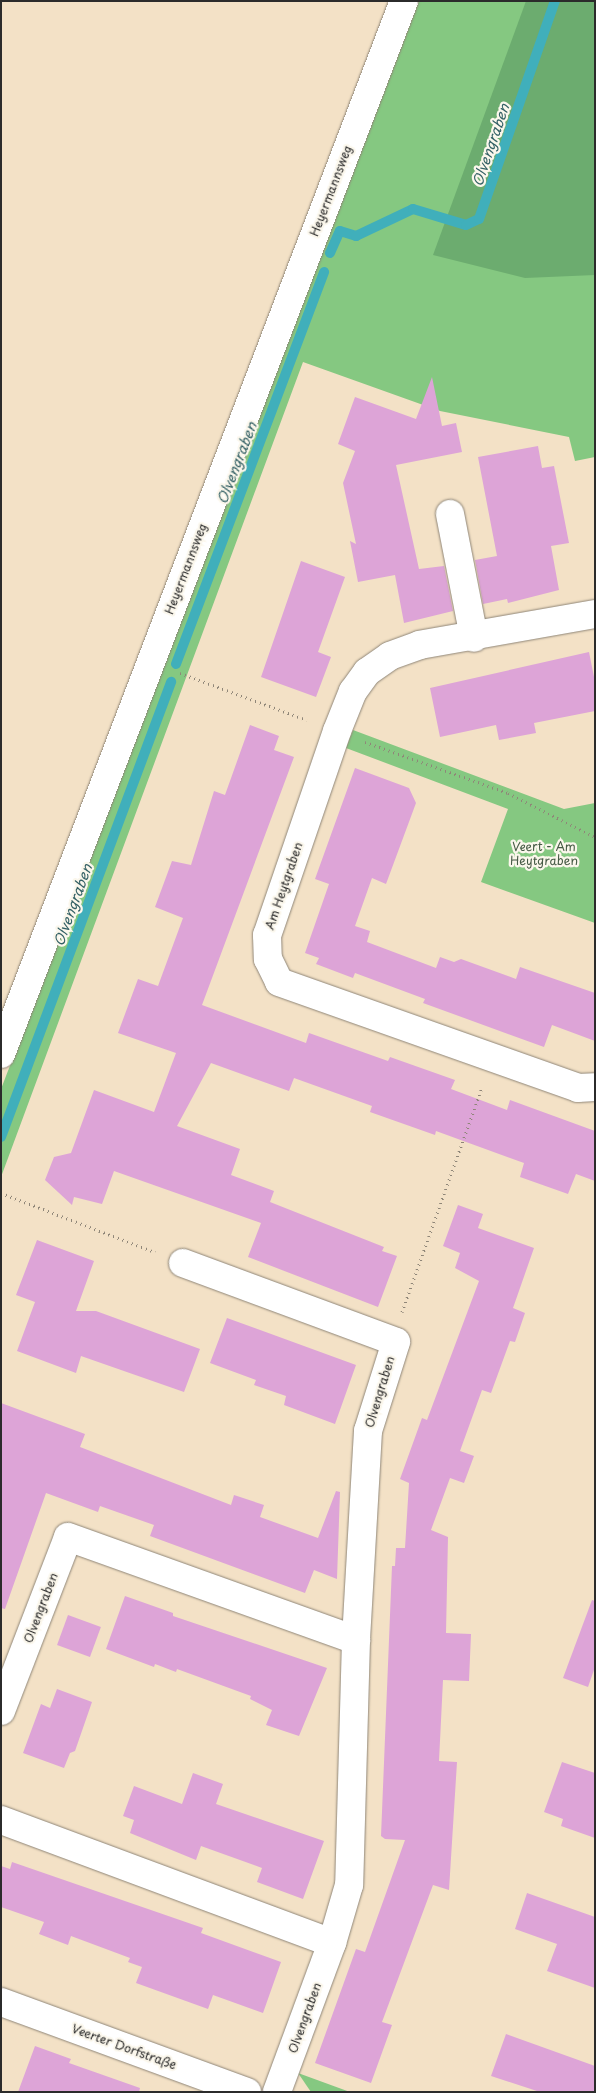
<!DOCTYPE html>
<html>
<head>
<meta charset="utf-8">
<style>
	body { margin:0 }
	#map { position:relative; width:596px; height:2093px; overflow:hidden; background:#f3e1c6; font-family:"Playpen Sans",sans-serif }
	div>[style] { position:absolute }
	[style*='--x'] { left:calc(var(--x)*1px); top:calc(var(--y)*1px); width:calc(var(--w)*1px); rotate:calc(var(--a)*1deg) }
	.green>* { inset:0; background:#85c881 }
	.forest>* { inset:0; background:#6cac6f }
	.stream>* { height:10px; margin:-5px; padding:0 5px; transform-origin:5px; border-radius:5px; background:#40afbb }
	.building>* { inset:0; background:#dda4d7; transform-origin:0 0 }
	.path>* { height:3px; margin-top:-1.5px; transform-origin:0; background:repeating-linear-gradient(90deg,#8f8678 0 1px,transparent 0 5px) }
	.roads { filter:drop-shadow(0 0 1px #8f8678) drop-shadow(0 0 1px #8f8678) }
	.minor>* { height:28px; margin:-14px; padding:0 14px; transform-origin:14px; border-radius:14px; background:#fff }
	span { translate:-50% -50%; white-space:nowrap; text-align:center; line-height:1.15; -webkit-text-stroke:4.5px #fbf7ec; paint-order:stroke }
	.street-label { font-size:12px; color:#2b2b2b }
	.park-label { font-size:12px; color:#465a45 }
	.water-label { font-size:14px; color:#336065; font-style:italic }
	.frame { position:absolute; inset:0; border:2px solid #2b2b2b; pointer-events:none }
</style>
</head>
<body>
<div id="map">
	<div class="green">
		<i style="clip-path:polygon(419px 1px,595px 1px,595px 457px,575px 461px,569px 437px,440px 411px,303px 362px,1px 1177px,1px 1089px)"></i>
		<i style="clip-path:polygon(353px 730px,564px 809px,595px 803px,595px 923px,481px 882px,508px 809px,346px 748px)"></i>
		<i style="clip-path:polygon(298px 2073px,350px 2092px,311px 2092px)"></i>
	</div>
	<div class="forest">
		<i style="clip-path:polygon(526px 1px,595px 1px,595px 275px,525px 278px,433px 255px)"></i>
	</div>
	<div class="stream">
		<i style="--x:330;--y:253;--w:24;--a:-66"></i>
		<i style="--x:340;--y:231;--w:17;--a:17"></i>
		<i style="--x:356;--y:236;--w:63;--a:-25.3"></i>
		<i style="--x:413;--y:209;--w:55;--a:16.8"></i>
		<i style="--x:466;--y:225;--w:14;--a:-25"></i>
		<i style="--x:479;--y:219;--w:231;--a:-70.8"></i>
		<i style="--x:176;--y:664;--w:419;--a:-69.3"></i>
		<i style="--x:1;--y:1137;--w:486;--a:-69.5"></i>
	</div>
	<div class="building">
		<i style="clip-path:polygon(432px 377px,442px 426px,456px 423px,462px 452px,396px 465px,419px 569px,444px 566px,453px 611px,404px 623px,395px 575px,358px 582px,350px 541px,356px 544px,343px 483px,355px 451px,338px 444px,355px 397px,416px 419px)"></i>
		<i style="clip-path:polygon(538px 446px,542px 468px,554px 466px,569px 543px,551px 546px,559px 590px,508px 603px,507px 599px,483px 604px,475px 560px,497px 556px,478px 457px)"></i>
		<i style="clip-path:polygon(301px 561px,345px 577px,318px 652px,331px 657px,316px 697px,261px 677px)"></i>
		<i style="clip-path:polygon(589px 652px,595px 682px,595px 711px,534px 723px,536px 733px,499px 740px,496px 725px,440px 737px,430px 688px)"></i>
		<i style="clip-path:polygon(250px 725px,279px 736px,274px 750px,294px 757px,202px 1005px,306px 1043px,309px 1033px,388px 1061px,390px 1057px,455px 1080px,451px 1089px,507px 1110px,510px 1100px,595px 1131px,595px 1181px,576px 1174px,568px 1194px,520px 1177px,524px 1163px,436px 1131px,435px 1135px,370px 1112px,372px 1106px,294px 1078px,289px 1091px,211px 1063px,177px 1126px,240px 1149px,231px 1175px,274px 1191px,270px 1202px,384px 1247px,382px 1251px,397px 1256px,378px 1307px,248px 1257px,261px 1223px,114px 1171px,102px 1204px,74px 1197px,72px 1205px,45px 1180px,54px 1157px,71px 1153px,94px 1090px,154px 1112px,176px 1053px,118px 1033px,138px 979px,158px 986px,183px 918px,155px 907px,172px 861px,191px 865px,214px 791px,225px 795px)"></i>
		<i style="clip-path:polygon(355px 768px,409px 788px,416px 803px,386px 884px,372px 878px,355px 926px,370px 931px,367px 942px,436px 968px,440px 957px,454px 962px,461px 959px,516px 979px,520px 967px,595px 993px,595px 1041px,552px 1025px,544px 1047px,423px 1003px,425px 999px,355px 973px,353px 978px,316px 964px,319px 958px,305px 953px,329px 884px,315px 879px)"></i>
		<i style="clip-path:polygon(458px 1205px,483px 1214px,478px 1228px,534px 1248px,513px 1308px,525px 1313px,515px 1342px,510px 1341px,491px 1393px,482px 1390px,460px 1451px,474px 1456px,464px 1483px,450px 1478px,431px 1530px,448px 1537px,446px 1633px,471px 1634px,469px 1681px,443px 1680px,439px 1761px,457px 1762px,449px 1890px,433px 1885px,382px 2022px,392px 2025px,371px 2083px,315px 2063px,356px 1949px,365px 1952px,405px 1840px,385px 1839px,381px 1836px,392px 1566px,395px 1566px,396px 1548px,405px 1548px,409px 1483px,400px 1479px,422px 1418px,427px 1420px,479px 1281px,455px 1268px,460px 1253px,443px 1246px)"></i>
		<i style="clip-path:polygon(37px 1240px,94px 1261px,76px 1311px,96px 1311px,200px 1349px,184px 1392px,81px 1356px,76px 1373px,17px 1351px,35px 1302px,16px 1295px)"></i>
		<i style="clip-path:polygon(227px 1318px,356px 1365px,335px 1424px,284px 1405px,286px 1396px,254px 1385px,256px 1380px,210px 1363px)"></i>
		<i style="clip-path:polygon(1px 1403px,85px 1434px,80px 1447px,231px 1505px,234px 1495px,264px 1505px,260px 1517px,318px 1538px,336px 1491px,340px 1492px,337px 1579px,314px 1570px,305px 1593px,150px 1536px,154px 1525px,100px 1506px,98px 1512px,46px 1493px,5px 1609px,1px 1608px)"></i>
		<i style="clip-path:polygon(125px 1596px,173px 1613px,173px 1616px,327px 1668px,299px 1736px,266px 1725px,272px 1710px,250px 1699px,251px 1696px,177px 1669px,176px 1672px,155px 1664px,154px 1667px,106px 1649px)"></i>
		<i style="clip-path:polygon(592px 1600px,595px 1601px,595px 1667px,588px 1687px,563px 1678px)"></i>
		<i style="left:68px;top:1615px;width:35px;height:32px;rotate:20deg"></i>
		<i style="clip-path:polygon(57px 1689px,92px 1702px,75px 1751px,70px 1753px,64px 1768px,23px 1753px,41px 1704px,50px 1708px)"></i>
		<i style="clip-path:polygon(562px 1762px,595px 1773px,595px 1838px,561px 1826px,563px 1819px,544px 1812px)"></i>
		<i style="clip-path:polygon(193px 1773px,223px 1784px,216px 1804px,324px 1841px,303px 1899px,257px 1882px,262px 1868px,201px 1846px,196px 1860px,130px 1833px,134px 1820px,123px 1816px,134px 1786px,182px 1804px)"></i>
		<i style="clip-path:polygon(12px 1862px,203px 1928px,201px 1933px,281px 1962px,263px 2013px,213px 1995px,208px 2009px,136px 1983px,142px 1967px,128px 1962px,130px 1958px,71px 1936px,68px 1945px,39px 1934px,44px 1922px,1px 1907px,1px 1866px,10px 1869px)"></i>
		<i style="clip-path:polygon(527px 1893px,595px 1917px,595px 1988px,547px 1971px,557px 1944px,515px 1929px)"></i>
		<i style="clip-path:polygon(506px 2034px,595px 2066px,595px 2092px,540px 2092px,491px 2076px)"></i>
		<i style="clip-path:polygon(35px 2046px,71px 2059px,69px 2063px,140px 2088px,139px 2092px,18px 2092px)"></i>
	</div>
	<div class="path">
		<i style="--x:180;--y:673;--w:135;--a:20.3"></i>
		<i style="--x:365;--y:742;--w:152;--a:19.6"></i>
		<i style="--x:508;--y:793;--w:97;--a:26.8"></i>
		<i style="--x:1;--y:1193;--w:165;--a:21"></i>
		<i style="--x:402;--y:1312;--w:239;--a:-70.4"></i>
	</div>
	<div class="roads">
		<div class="minor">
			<i style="--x:450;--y:514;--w:126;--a:79"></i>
			<i style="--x:595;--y:614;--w:178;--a:170"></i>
			<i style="--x:420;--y:645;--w:32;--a:160"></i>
			<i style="--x:390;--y:656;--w:28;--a:145"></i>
			<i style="--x:367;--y:672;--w:24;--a:126"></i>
			<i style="--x:353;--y:691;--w:43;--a:111.8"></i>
			<i style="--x:337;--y:731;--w:216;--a:108.9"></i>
			<i style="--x:267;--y:935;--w:24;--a:88"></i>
			<i style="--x:268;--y:959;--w:25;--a:64"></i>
			<i style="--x:279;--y:982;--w:317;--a:19.5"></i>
			<i style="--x:578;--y:1088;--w:17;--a:-3"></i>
			<i style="--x:1;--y:1054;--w:1127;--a:-69.06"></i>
			<i style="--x:183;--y:1263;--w:227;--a:20.3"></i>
			<i style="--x:396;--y:1342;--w:93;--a:107.5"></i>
			<i style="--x:368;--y:1431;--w:209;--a:93.3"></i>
			<i style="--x:356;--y:1640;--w:245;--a:91.6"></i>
			<i style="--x:349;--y:1885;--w:60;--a:106.3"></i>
			<i style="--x:332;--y:1943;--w:159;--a:110.3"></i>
			<i style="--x:1;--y:1711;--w:186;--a:-68.9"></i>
			<i style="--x:68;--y:1537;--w:306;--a:19.7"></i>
			<i style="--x:1;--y:1820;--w:353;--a:20.4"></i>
			<i style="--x:1;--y:2002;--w:262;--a:20.1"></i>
		</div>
	</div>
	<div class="street-label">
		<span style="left:331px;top:191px;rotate:-69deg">Heyermannsweg</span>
		<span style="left:186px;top:569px;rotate:-69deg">Heyermannsweg</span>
		<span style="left:284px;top:886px;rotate:-71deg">Am Heytgraben</span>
		<span style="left:380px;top:1392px;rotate:-73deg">Olvengraben</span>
		<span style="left:41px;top:1608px;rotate:-69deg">Olvengraben</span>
		<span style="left:305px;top:2018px;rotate:-70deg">Olvengraben</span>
		<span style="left:124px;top:2047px;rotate:20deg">Veerter Dorfstraße</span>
	</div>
	<div class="park-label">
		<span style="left:544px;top:854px">Veert - Am<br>Heytgraben</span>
	</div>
	<div class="water-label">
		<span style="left:491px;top:145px;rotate:-71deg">Olvengraben</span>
		<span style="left:237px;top:463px;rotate:-69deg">Olvengraben</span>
		<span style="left:73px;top:905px;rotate:-70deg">Olvengraben</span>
	</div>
	<div class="frame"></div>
</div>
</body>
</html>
